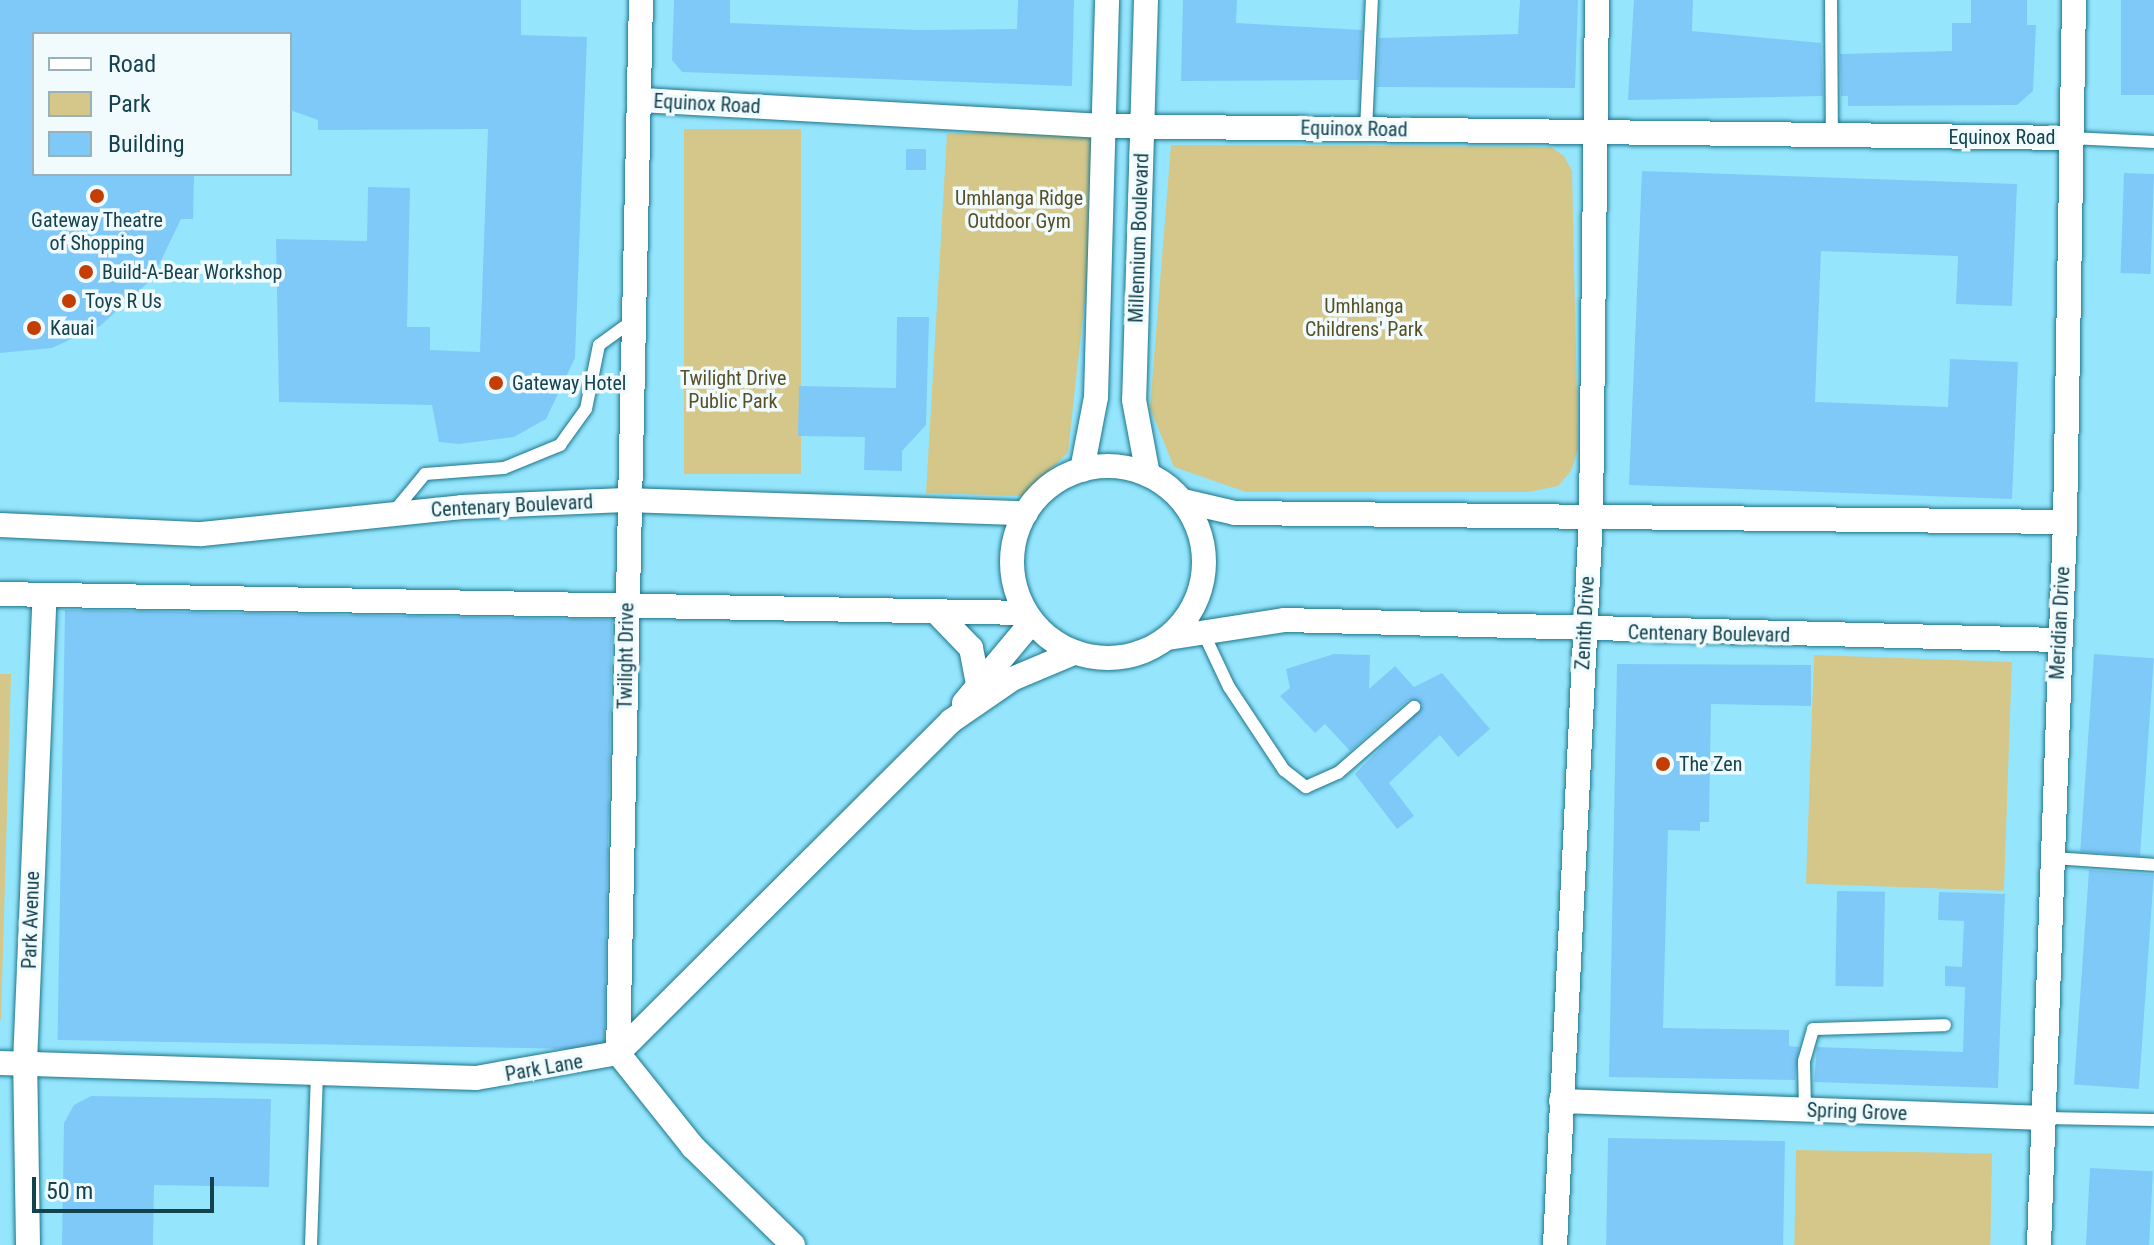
<!DOCTYPE html>
<html>
<head>
<meta charset="utf-8">
<style>
	body { margin:0 }
	#map { position:relative; width:2154px; height:1245px; overflow:hidden; background:#95e6fd; font-family:"Roboto Condensed",sans-serif }
	div>[style] { position:absolute }
	[style*='--x'] { left:calc(var(--x)*1px); top:calc(var(--y)*1px); width:calc(var(--w)*1px); rotate:calc(var(--a)*1deg) }
	.green>* { inset:0; background:#d4c789; transform-origin:0 0 }
	.building>* { inset:0; background:#7fc9f8; transform-origin:0 0 }
	.roads { filter:drop-shadow(0 0 2px #1d768b) drop-shadow(0 0 2px #1d768b) }
	.service>* { height:12px; margin:-6px; padding:0 6px; transform-origin:6px; border-radius:6px; background:#fff }
	.minor>* { height:24px; margin:-12px; padding:0 12px; transform-origin:12px; border-radius:12px; background:#fff }
	.minor>.ring { margin:-12px; padding:0; box-sizing:content-box; background:none; border:24px solid #fff; border-radius:50% }
	.dots>* { width:22px; height:22px; translate:-50% -50%; box-sizing:border-box; border:4px solid #f1fbfe; border-radius:50% }
	span { translate:-50% -50%; white-space:nowrap; text-align:center; line-height:1.15; -webkit-text-stroke:7px #f1fbfe; paint-order:stroke }
	.street-label { font-size:20px; color:#14434f }
	.park-label { font-size:20px; color:#585025 }
	.poi-label { font-size:20px; color:#14434f }
	.left { translate:0 -50%; text-align:left }
	.legend { position:absolute; left:32px; top:32px; width:260px; height:144px; box-sizing:border-box; background:#f1fbfe; border:2px solid #99b1b8; margin:0; padding:10px 14px; list-style:none; font-size:24px; color:#14434f }
	.legend li { display:flex; align-items:center; gap:16px; height:40px }
	.legend b { width:40px; border:2px solid #99b1b8 }
	.scale { position:absolute; left:32px; top:1177px; width:182px; height:36px; box-sizing:border-box; border:4px solid #14434f; border-top:0; padding-left:10px; font-size:24px; line-height:28px; white-space:nowrap; color:#14434f; -webkit-text-stroke:6px #f1fbfe; paint-order:stroke }
</style>
</head>
<body>
<div id="map">
	<div class="green">
		<i style="clip-path:polygon(1104px 126px,1068px 452px,1024px 496px,926px 493px,947px 134px)"></i>
		<i style="left:684px;top:129px;width:117px;height:345px"></i>
		<i style="clip-path:polygon(1171px 145px,1551px 147px,1564px 156px,1572px 171px,1578px 449px,1571px 471px,1558px 486px,1529px 492px,1246px 492px,1174px 467px,1150px 408px)"></i>
		<i style="left:1814px;top:655px;width:198px;height:229px;rotate:2deg"></i>
		<i style="clip-path:polygon(0 674px,11px 674px,1px 1020px,0 1020px)"></i>
		<i style="left:1796px;top:1150px;width:196px;height:95px;rotate:1deg"></i>
	</div>
	<div class="building">
		<i style="clip-path:polygon(0 0,521px 0,521px 35px,587px 37px,575px 358px,546px 419px,514px 437px,459px 444px,439px 442px,432px 405px,279px 402px,276px 239px,367px 241px,368px 187px,410px 188px,407px 327px,430px 327px,430px 350px,480px 352px,488px 129px,318px 130px,318px 120px,290px 110px,290px 34px,34px 34px,34px 174px,194px 174px,193px 219px,181px 219px,152px 279px,100px 326px,52px 348px,0 353px)"></i>
		<i style="clip-path:polygon(674px 0,730px 0,730px 23px,919px 30px,1017px 29px,1018px 0,1074px 0,1072px 86px,682px 72px,672px 60px)"></i>
		<i style="clip-path:polygon(1183px 0,1237px 0,1236px 23px,1362px 30px,1359px 80px,1181px 81px)"></i>
		<i style="clip-path:polygon(1520px 0,1578px 0,1575px 88px,1377px 87px,1379px 38px,1518px 34px)"></i>
		<i style="clip-path:polygon(1634px 0,1693px 0,1692px 31px,1821px 43px,1823px 96px,1628px 100px)"></i>
		<i style="clip-path:polygon(1971px 0,2027px 0,2027px 25px,2036px 25px,2033px 91px,2017px 105px,1848px 106px,1848px 96px,1841px 96px,1840px 54px,1952px 51px,1952px 23px,1971px 23px)"></i>
		<i style="left:2121px;top:0;width:33px;height:95px"></i>
		<i style="left:906px;top:149px;width:20px;height:21px"></i>
		<i style="clip-path:polygon(1642px 171px,2017px 184px,2012px 306px,1956px 304px,1958px 256px,1821px 251px,1815px 402px,1948px 407px,1950px 359px,2018px 362px,2012px 499px,1629px 485px)"></i>
		<i style="left:2124px;top:173px;width:30px;height:100px;rotate:2deg"></i>
		<i style="clip-path:polygon(897px 317px,929px 317px,926px 425px,902px 451px,902px 471px,864px 470px,865px 437px,798px 436px,799px 386px,896px 388px)"></i>
		<i style="left:65px;top:610px;width:547px;height:430px;rotate:1deg"></i>
		<i style="clip-path:polygon(1334px 654px,1370px 655px,1369px 689px,1395px 666px,1414px 687px,1442px 673px,1490px 729px,1458px 757px,1440px 735px,1389px 783px,1414px 816px,1397px 829px,1355px 774px,1423px 705px,1408px 700px,1350px 751px,1325px 724px,1315px 733px,1280px 696px,1290px 688px,1286px 669px)"></i>
		<i style="left:2094px;top:654px;width:60px;height:198px;rotate:4deg"></i>
		<i style="clip-path:polygon(1617px 664px,1811px 665px,1811px 706px,1711px 704px,1709px 822px,1700px 822px,1700px 831px,1668px 830px,1663px 1028px,1789px 1030px,1789px 1046px,1799px 1047px,1795px 1080px,1609px 1077px)"></i>
		<i style="left:2089px;top:870px;width:65px;height:215px;rotate:4deg"></i>
		<i style="left:1837px;top:891px;width:48px;height:95px;rotate:1deg"></i>
		<i style="clip-path:polygon(1939px 892px,2005px 894px,1998px 1088px,1814px 1082px,1817px 1047px,1963px 1052px,1965px 987px,1945px 986px,1945px 966px,1962px 967px,1964px 921px,1938px 920px)"></i>
		<i style="clip-path:polygon(91px 1096px,271px 1099px,269px 1187px,154px 1185px,153px 1245px,62px 1245px,64px 1123px,74px 1105px)"></i>
		<i style="left:1608px;top:1138px;width:177px;height:107px;rotate:1deg"></i>
		<i style="left:2090px;top:1168px;width:63px;height:77px;rotate:3deg"></i>
	</div>
	<div class="roads">
		<div class="service">
			<i style="--x:1831;--y:0;--w:135;--a:89.6"></i>
			<i style="--x:1366;--y:130;--w:130;--a:-87.4"></i>
			<i style="--x:2071;--y:138;--w:83;--a:2.8"></i>
			<i style="--x:391;--y:515;--w:53;--a:-50.3"></i>
			<i style="--x:425;--y:474;--w:79;--a:-4.3"></i>
			<i style="--x:504;--y:468;--w:61;--a:-22.3"></i>
			<i style="--x:560;--y:445;--w:44;--a:-54.2"></i>
			<i style="--x:586;--y:409;--w:65;--a:-78.5"></i>
			<i style="--x:599;--y:345;--w:39;--a:-36"></i>
			<i style="--x:1202;--y:630;--w:63;--a:64.7"></i>
			<i style="--x:1229;--y:687;--w:100;--a:56.5"></i>
			<i style="--x:1284;--y:770;--w:28;--a:38"></i>
			<i style="--x:1306;--y:787;--w:35;--a:-24"></i>
			<i style="--x:1338;--y:773;--w:101;--a:-41"></i>
			<i style="--x:2052;--y:858;--w:102;--a:3.9"></i>
			<i style="--x:1805;--y:1110;--w:49;--a:-91.2"></i>
			<i style="--x:1804;--y:1061;--w:33;--a:-74"></i>
			<i style="--x:1813;--y:1029;--w:132;--a:-1.7"></i>
			<i style="--x:2046;--y:1118;--w:108;--a:1.1"></i>
			<i style="--x:311;--y:1245;--w:172;--a:-88"></i>
		</div>
		<div class="minor">
			<i style="--x:641;--y:0;--w:1053;--a:91.25"></i>
			<i style="--x:618;--y:1053;--w:120;--a:51.4"></i>
			<i style="--x:693;--y:1147;--w:140;--a:44.4"></i>
			<i style="--x:1146;--y:0;--w:400;--a:91.7"></i>
			<i style="--x:1134;--y:400;--w:76;--a:79.4"></i>
			<i style="--x:639;--y:100;--w:466;--a:3.2"></i>
			<i style="--x:1104;--y:126;--w:967;--a:0.71"></i>
			<i class="ring" style="left:1012px;top:466px;width:168px;height:168px"></i>
			<i style="--x:1082;--y:470;--w:74;--a:-79.1"></i>
			<i style="--x:1096;--y:397;--w:397;--a:-88.4"></i>
			<i style="--x:1183;--y:501;--w:53;--a:13"></i>
			<i style="--x:1235;--y:513;--w:830;--a:0.62"></i>
			<i style="--x:0;--y:525;--w:202;--a:2.6"></i>
			<i style="--x:202;--y:534;--w:261;--a:-5.9"></i>
			<i style="--x:462;--y:507;--w:163;--a:-2.5"></i>
			<i style="--x:625;--y:500;--w:401;--a:1.9"></i>
			<i style="--x:0;--y:594;--w:1026;--a:1.06"></i>
			<i style="--x:939;--y:615;--w:46;--a:45.9"></i>
			<i style="--x:971;--y:648;--w:37;--a:79"></i>
			<i style="--x:1168;--y:638;--w:117;--a:-8.8"></i>
			<i style="--x:1284;--y:620;--w:775;--a:1.48"></i>
			<i style="--x:964;--y:703;--w:106;--a:-50"></i>
			<i style="--x:0;--y:1063;--w:476;--a:1.8"></i>
			<i style="--x:476;--y:1078;--w:144;--a:-10"></i>
			<i style="--x:618;--y:1053;--w:470;--a:-44.9"></i>
			<i style="--x:951;--y:721;--w:74;--a:-34.5"></i>
			<i style="--x:1012;--y:679;--w:67;--a:-22.8"></i>
			<i style="--x:1561;--y:1101;--w:485;--a:2"></i>
			<i style="--x:28;--y:1245;--w:182;--a:-90.9"></i>
			<i style="--x:25;--y:1063;--w:468;--a:-87.6"></i>
			<i style="--x:1555;--y:1245;--w:729;--a:-87.17"></i>
			<i style="--x:1591;--y:517;--w:517;--a:-89.34"></i>
			<i style="--x:2039;--y:1245;--w:723;--a:-87.94"></i>
			<i style="--x:2065;--y:522;--w:522;--a:-89.01"></i>
		</div>
	</div>
	<div class="dots">
		<i style="left:97px;top:196px;background:#c43d03"></i>
		<i style="left:86px;top:272px;background:#c43d03"></i>
		<i style="left:69px;top:301px;background:#c43d03"></i>
		<i style="left:34px;top:328px;background:#c43d03"></i>
		<i style="left:496px;top:383px;background:#c43d03"></i>
		<i style="left:1663px;top:764px;background:#c43d03"></i>
	</div>
	<div class="street-label">
		<span style="left:707px;top:104px;rotate:3deg">Equinox Road</span>
		<span style="left:1354px;top:129px;rotate:1deg">Equinox Road</span>
		<span style="left:2002px;top:137px">Equinox Road</span>
		<span style="left:1139px;top:238px;rotate:-88deg">Millennium Boulevard</span>
		<span style="left:512px;top:506px;rotate:-3deg">Centenary Boulevard</span>
		<span style="left:1585px;top:623px;rotate:-87deg">Zenith Drive</span>
		<span style="left:2060px;top:623px;rotate:-87deg">Meridian Drive</span>
		<span style="left:1709px;top:634px;rotate:1deg">Centenary Boulevard</span>
		<span style="left:626px;top:656px;rotate:-89deg">Twilight Drive</span>
		<span style="left:31px;top:920px;rotate:-88deg">Park Avenue</span>
		<span style="left:544px;top:1068px;rotate:-10deg">Park Lane</span>
		<span style="left:1857px;top:1112px;rotate:2deg">Spring Grove</span>
	</div>
	<div class="park-label">
		<span style="left:1019px;top:210px">Umhlanga Ridge<br>Outdoor Gym</span>
		<span style="left:1364px;top:318px">Umhlanga<br>Childrens' Park</span>
		<span style="left:733px;top:390px">Twilight Drive<br>Public Park</span>
	</div>
	<div class="poi-label">
		<span style="left:97px;top:232px">Gateway Theatre<br>of Shopping</span>
		<span class="left" style="left:102px;top:272px">Build-A-Bear Workshop</span>
		<span class="left" style="left:85px;top:301px">Toys R Us</span>
		<span class="left" style="left:50px;top:328px">Kauai</span>
		<span class="left" style="left:512px;top:383px">Gateway Hotel</span>
		<span class="left" style="left:1679px;top:764px">The Zen</span>
	</div>
	<ul class="legend">
	<li><b style="height:10px;background:#fff"></b>Road</li>
	<li><b style="height:22px;background:#d4c789"></b>Park</li>
	<li><b style="height:22px;background:#7fc9f8"></b>Building</li>
	</ul>
	<div class="scale">50 m</div>
</div>
</body>
</html>
